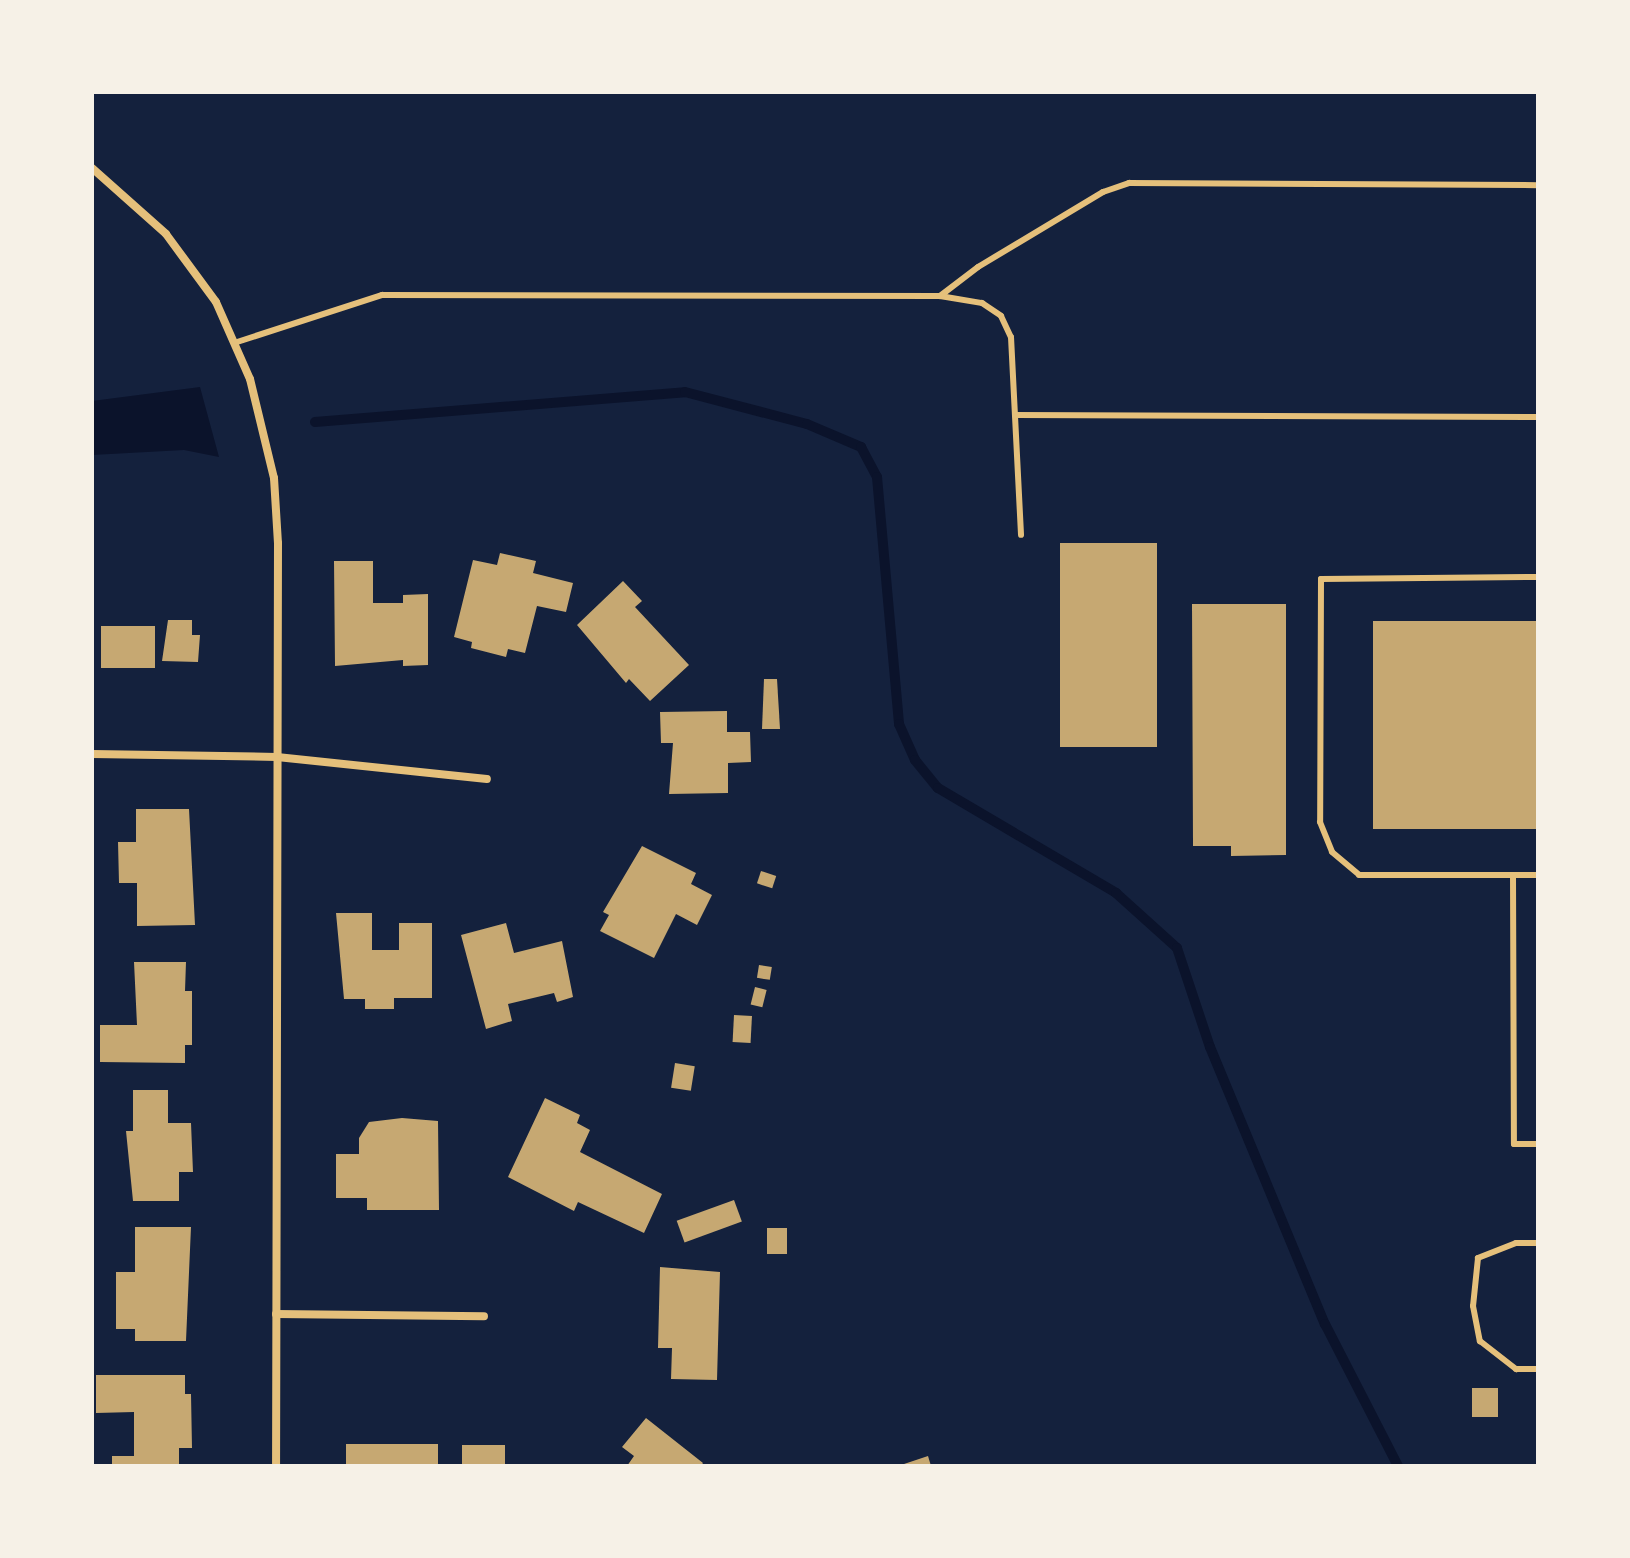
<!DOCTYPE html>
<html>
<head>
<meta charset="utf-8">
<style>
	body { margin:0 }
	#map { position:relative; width:1630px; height:1558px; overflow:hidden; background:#14213d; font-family:Figtree,sans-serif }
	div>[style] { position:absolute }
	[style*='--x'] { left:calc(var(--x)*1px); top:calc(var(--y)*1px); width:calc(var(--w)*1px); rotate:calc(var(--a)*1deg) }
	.water>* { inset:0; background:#0b132b }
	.stream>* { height:10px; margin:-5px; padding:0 5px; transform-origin:5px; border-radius:5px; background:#0b132b }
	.building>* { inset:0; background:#c6a872; transform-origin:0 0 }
	.service>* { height:6px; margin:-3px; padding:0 3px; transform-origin:3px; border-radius:3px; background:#e5c07b }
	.minor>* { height:8px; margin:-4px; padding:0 4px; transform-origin:4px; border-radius:4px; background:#e5c07b }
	span { translate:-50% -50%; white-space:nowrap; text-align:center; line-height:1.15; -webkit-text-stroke:7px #f6f1e7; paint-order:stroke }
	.frame { position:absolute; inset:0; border:94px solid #f6f1e7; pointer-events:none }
</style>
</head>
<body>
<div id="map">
	<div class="water">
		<i style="clip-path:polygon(200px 387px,219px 457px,184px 450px,92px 455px,92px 401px)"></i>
	</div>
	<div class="stream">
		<i style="--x:315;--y:422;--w:371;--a:-4.6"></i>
		<i style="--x:685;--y:392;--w:126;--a:14.7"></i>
		<i style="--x:807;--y:424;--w:59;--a:23.1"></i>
		<i style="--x:861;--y:447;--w:34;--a:62"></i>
		<i style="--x:877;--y:477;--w:248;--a:84.9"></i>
		<i style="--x:899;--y:724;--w:39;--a:66"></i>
		<i style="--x:915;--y:760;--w:36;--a:51"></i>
		<i style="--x:938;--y:788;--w:207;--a:30.5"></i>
		<i style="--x:1116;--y:893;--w:82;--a:42"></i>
		<i style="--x:1177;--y:948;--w:104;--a:71.6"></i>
		<i style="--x:1210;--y:1047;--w:300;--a:67.5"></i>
		<i style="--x:1325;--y:1324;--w:160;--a:62.8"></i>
	</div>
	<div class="building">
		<i style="left:1157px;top:543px;width:204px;height:97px;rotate:90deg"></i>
		<i style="clip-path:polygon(500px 553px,536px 561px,533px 573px,573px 583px,566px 612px,537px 606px,525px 653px,508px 649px,506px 657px,471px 648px,472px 642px,454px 637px,473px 560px,497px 565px)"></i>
		<i style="clip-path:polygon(334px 561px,373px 561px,373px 603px,403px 603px,403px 595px,428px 594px,428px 665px,403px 666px,403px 660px,335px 666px)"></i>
		<i style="clip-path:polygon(623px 581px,642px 601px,635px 607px,689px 665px,650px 701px,629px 679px,626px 683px,577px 625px)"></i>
		<i style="clip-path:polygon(1192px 604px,1286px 604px,1286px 855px,1231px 856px,1231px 846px,1193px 846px)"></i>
		<i style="clip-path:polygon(168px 620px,192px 620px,192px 635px,200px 635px,198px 662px,162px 661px)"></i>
		<i style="left:1373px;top:621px;width:165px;height:208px"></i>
		<i style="left:101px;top:626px;width:54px;height:42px"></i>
		<i style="clip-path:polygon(764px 679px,777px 679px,780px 729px,762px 729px)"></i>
		<i style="clip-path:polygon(727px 711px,727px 732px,750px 732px,751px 762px,728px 763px,728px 793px,669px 794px,673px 743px,661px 743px,660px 712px)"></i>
		<i style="clip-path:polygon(136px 809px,189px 809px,195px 925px,137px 926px,137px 883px,119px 883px,118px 842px,136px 842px)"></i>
		<i style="clip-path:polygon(642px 846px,696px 873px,691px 884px,712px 895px,697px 925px,676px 914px,654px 958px,600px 931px,609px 915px,603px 912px)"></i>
		<i style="left:761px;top:871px;width:16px;height:13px;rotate:18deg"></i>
		<i style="clip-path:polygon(336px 913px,372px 913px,372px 950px,399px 950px,399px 923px,432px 923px,432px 998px,394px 998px,394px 1009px,365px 1009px,365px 999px,344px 999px)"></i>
		<i style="clip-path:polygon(506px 923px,514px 953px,562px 941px,573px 997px,557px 1002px,554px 993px,508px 1004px,512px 1021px,486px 1029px,461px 935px)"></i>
		<i style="clip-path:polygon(134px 962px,186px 962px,185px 991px,192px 991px,192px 1045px,185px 1045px,185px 1063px,100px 1062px,100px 1025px,137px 1025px)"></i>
		<i style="left:759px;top:965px;width:13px;height:13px;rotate:9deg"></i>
		<i style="left:755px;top:987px;width:12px;height:18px;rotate:14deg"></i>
		<i style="left:734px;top:1015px;width:18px;height:27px;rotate:3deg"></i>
		<i style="left:675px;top:1063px;width:20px;height:25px;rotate:9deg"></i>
		<i style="clip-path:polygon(133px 1090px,168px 1090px,168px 1123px,191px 1123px,193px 1172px,179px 1172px,179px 1201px,133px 1201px,126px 1131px,133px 1131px)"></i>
		<i style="clip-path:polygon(545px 1098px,580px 1115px,577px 1123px,590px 1130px,580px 1152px,662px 1194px,644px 1233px,578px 1202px,574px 1211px,508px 1177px)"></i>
		<i style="clip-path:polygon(402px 1118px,438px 1121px,439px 1210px,367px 1210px,367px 1198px,336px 1198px,336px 1154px,359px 1154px,359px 1138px,369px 1122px)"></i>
		<i style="left:734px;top:1200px;width:23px;height:61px;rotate:70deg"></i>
		<i style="clip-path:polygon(135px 1227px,191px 1227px,186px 1341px,135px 1341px,135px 1329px,116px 1329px,116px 1272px,135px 1272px)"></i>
		<i style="left:767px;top:1228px;width:20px;height:26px"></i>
		<i style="clip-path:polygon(660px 1267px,720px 1272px,717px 1380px,671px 1379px,672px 1348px,658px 1348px)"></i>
		<i style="clip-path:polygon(96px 1375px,185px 1375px,185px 1394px,191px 1394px,192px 1448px,179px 1448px,179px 1466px,112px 1466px,112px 1456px,134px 1456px,134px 1412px,96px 1413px)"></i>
		<i style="left:1472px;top:1388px;width:26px;height:29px"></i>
		<i style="clip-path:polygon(646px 1418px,703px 1463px,701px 1466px,627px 1466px,634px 1456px,622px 1447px)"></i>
		<i style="left:438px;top:1444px;width:22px;height:92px;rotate:90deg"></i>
		<i style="left:505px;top:1445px;width:21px;height:43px;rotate:90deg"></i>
		<i style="clip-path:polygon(928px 1456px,931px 1466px,901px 1466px,901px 1465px)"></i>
	</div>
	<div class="service">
		<i style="--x:940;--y:296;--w:48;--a:-37.3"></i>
		<i style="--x:978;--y:267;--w:146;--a:-31"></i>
		<i style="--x:1103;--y:192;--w:28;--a:-19"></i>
		<i style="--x:1129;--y:183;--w:409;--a:0.3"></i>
		<i style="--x:234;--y:343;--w:156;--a:-18"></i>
		<i style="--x:382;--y:295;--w:558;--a:0.1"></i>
		<i style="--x:940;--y:296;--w:43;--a:9.5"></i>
		<i style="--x:982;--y:303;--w:23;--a:34"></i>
		<i style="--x:1001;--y:316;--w:23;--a:65"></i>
		<i style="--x:1011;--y:337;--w:198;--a:87.1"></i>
		<i style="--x:1015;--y:415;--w:523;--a:0.22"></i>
		<i style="--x:1538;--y:577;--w:217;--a:179.5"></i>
		<i style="--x:1321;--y:579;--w:243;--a:90.2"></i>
		<i style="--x:1320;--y:822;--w:32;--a:68"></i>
		<i style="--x:1332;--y:852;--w:35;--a:40"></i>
		<i style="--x:1359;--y:875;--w:179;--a:0"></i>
		<i style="--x:1513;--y:875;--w:269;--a:89.8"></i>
		<i style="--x:1514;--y:1144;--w:24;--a:0"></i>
		<i style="--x:1538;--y:1243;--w:22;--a:180"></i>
		<i style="--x:1516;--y:1243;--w:41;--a:158.5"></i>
		<i style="--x:1478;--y:1258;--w:48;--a:95.9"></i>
		<i style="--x:1473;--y:1306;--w:36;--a:79"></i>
		<i style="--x:1480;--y:1341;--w:46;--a:37.9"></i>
		<i style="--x:1516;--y:1369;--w:22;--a:0"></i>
	</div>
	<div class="minor">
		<i style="--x:92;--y:168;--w:99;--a:41.7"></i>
		<i style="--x:166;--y:234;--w:84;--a:53.7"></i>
		<i style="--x:216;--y:302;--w:84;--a:66.2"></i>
		<i style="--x:250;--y:379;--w:102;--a:76.4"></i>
		<i style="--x:274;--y:478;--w:65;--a:86.5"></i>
		<i style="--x:278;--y:543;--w:923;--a:90.12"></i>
		<i style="--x:92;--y:754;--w:185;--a:0.9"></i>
		<i style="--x:277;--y:757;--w:211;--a:6"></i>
		<i style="--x:276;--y:1314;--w:208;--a:0.6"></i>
	</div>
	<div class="frame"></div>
</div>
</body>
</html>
